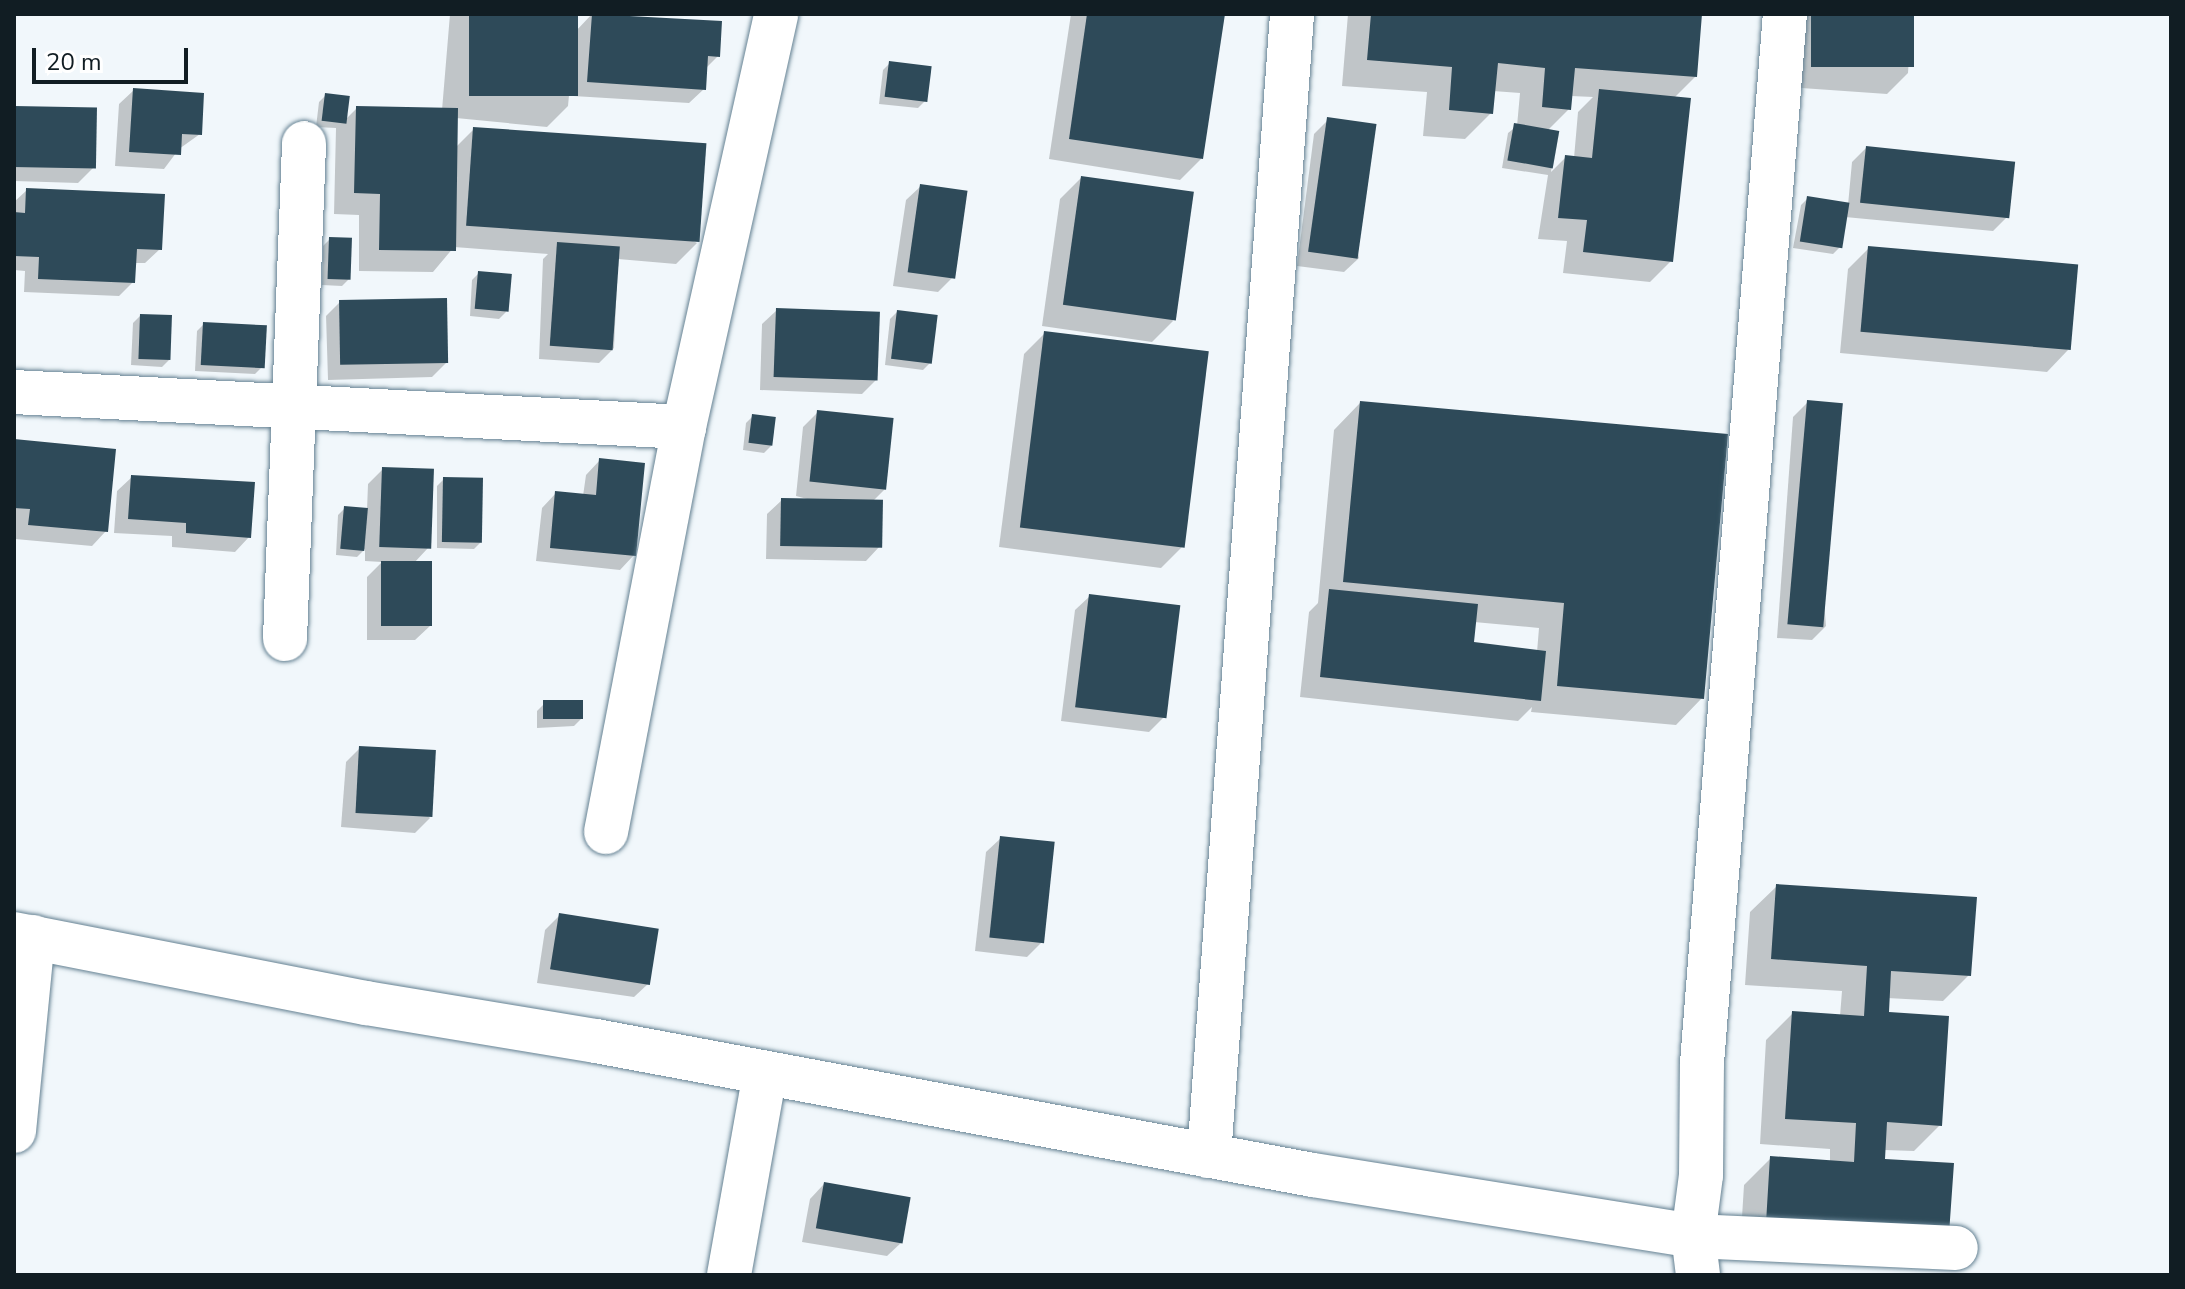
<!DOCTYPE html>
<html>
<head>
<meta charset="utf-8">
<style>
	body { margin:0 }
	#map { position:relative; width:2185px; height:1289px; overflow:hidden; background:#f1f7fb; font-family:"Nunito Sans",sans-serif }
	div>[style] { position:absolute }
	[style*='--x'] { left:calc(var(--x)*1px); top:calc(var(--y)*1px); width:calc(var(--w)*1px); rotate:calc(var(--a)*1deg) }
	.shadow>* { inset:0; background:#0003 }
	.building>* { inset:0; background:#2e4a59; transform-origin:0 0 }
	.roads { filter:drop-shadow(0 0 2px #648192) drop-shadow(0 0 2px #648192) }
	.street>* { height:44px; margin:-22px; padding:0 22px; transform-origin:22px; border-radius:22px; background:#fff }
	span { translate:-50% -50%; white-space:nowrap; text-align:center; line-height:1.15; -webkit-text-stroke:8px #fff; paint-order:stroke }
	.frame { position:absolute; inset:0; border:16px solid #111d23; pointer-events:none }
	.scale { position:absolute; left:32px; top:48px; width:156px; height:36px; box-sizing:border-box; border:4px solid #111d23; border-top:0; padding-left:10px; font-size:24px; line-height:28px; white-space:nowrap; color:#111d23; -webkit-text-stroke:6px #fff; paint-order:stroke }
</style>
</head>
<body>
<div id="map">
	<div class="shadow">
		<i style="clip-path:polygon(450px 14px,576px 14px,575px 32px,592px 14px,718px 56px,705px 69px,704px 89px,689px 103px,573px 96px,570px 85px,568px 106px,547px 127px,456px 118px,455px 148px,474px 129px,697px 243px,676px 264px,618px 259px,614px 348px,599px 363px,539px 359px,543px 259px,548px 254px,454px 247px,433px 272px,359px 271px,359px 215px,334px 214px,336px 128px,316px 127px,319px 102px,326px 95px,346px 119px,357px 108px,442px 110px)"></i>
		<i style="clip-path:polygon(1071px 14px,1223px 14px,1201px 159px,1180px 180px,1049px 159px)"></i>
		<i style="clip-path:polygon(evenodd,1348px 14px,1700px 14px,1695px 77px,1673px 99px,1671px 261px,1650px 282px,1563px 273px,1567px 241px,1538px 239px,1548px 175px,1502px 168px,1508px 133px,1517px 126px,1520px 93px,1493px 91px,1491px 113px,1465px 139px,1423px 136px,1427px 92px,1342px 86px,1348px 14px,1571px 96px,1593px 97px,1578px 112px,1574px 158px,1566px 157px,1551px 172px,1557px 132px,1547px 131px,1569px 109px,1571px 96px)"></i>
		<i style="clip-path:polygon(1792px 14px,1912px 14px,1908px 73px,1887px 94px,1787px 87px)"></i>
		<i style="clip-path:polygon(890px 63px,925px 101px,918px 108px,879px 104px,883px 70px)"></i>
		<i style="clip-path:polygon(134px 90px,200px 134px,179px 149px,164px 169px,115px 166px,119px 104px)"></i>
		<i style="clip-path:polygon(14px 108px,93px 168px,78px 183px,14px 181px)"></i>
		<i style="clip-path:polygon(1328px 120px,1359px 258px,1344px 272px,1297px 266px,1314px 134px)"></i>
		<i style="clip-path:polygon(1866px 148px,2007px 217px,1993px 231px,1845px 217px,1840px 247px,1833px 254px,1793px 248px,1801px 205px,1808px 198px,1848px 205px,1852px 162px)"></i>
		<i style="clip-path:polygon(1081px 178px,1173px 321px,1152px 342px,1042px 326px,1060px 199px)"></i>
		<i style="clip-path:polygon(921px 186px,952px 278px,938px 292px,893px 286px,906px 200px)"></i>
		<i style="clip-path:polygon(27px 190px,160px 249px,145px 263px,134px 263px,133px 282px,119px 296px,24px 292px,25px 271px,14px 270px,14px 202px)"></i>
		<i style="clip-path:polygon(330px 239px,349px 279px,342px 286px,322px 285px,323px 246px)"></i>
		<i style="clip-path:polygon(1869px 248px,2068px 350px,2047px 372px,1840px 353px,1848px 269px)"></i>
		<i style="clip-path:polygon(479px 273px,506px 312px,499px 319px,470px 316px,472px 280px)"></i>
		<i style="clip-path:polygon(340px 302px,446px 363px,432px 377px,328px 380px,326px 316px)"></i>
		<i style="clip-path:polygon(777px 310px,877px 379px,862px 394px,760px 390px,762px 324px)"></i>
		<i style="clip-path:polygon(897px 312px,930px 363px,923px 370px,885px 365px,890px 319px)"></i>
		<i style="clip-path:polygon(140px 316px,169px 360px,162px 367px,131px 365px,133px 323px)"></i>
		<i style="clip-path:polygon(204px 324px,262px 367px,255px 374px,195px 371px,197px 331px)"></i>
		<i style="clip-path:polygon(1045px 333px,1182px 547px,1161px 568px,999px 547px,1024px 354px)"></i>
		<i style="clip-path:polygon(1808px 402px,1826px 626px,1812px 640px,1777px 638px,1793px 417px)"></i>
		<i style="clip-path:polygon(evenodd,1360px 403px,1702px 698px,1676px 725px,1531px 712px,1532px 707px,1518px 721px,1300px 697px,1309px 612px,1318px 603px,1334px 430px,1360px 403px,1474px 622px,1539px 628px,1537px 652px,1471px 644px,1474px 622px)"></i>
		<i style="clip-path:polygon(818px 412px,885px 489px,872px 502px,880px 546px,866px 561px,766px 559px,767px 514px,782px 500px,811px 500px,796px 496px,803px 427px)"></i>
		<i style="clip-path:polygon(753px 416px,771px 446px,764px 453px,743px 450px,746px 423px)"></i>
		<i style="clip-path:polygon(14px 441px,106px 531px,92px 546px,15px 539px)"></i>
		<i style="clip-path:polygon(600px 460px,634px 555px,620px 570px,536px 561px,542px 508px,556px 493px,583px 496px,586px 475px)"></i>
		<i style="clip-path:polygon(383px 469px,428px 548px,414px 563px,430px 626px,415px 640px,367px 640px,367px 577px,382px 562px,365px 561px,365px 549px,357px 557px,336px 555px,338px 515px,345px 508px,367px 510px,368px 484px)"></i>
		<i style="clip-path:polygon(132px 477px,249px 537px,235px 552px,172px 547px,172px 536px,114px 533px,117px 491px)"></i>
		<i style="clip-path:polygon(444px 479px,481px 542px,474px 549px,437px 548px,437px 486px)"></i>
		<i style="clip-path:polygon(1090px 596px,1164px 717px,1149px 732px,1061px 721px,1075px 610px)"></i>
		<i style="clip-path:polygon(544px 704px,581px 719px,574px 726px,537px 728px,537px 711px)"></i>
		<i style="clip-path:polygon(360px 748px,430px 818px,415px 833px,341px 827px,346px 762px)"></i>
		<i style="clip-path:polygon(1001px 838px,1041px 943px,1027px 957px,975px 951px,986px 852px)"></i>
		<i style="clip-path:polygon(1777px 886px,1969px 975px,1943px 1001px,1887px 998px,1887px 1013px,1940px 1125px,1914px 1151px,1884px 1150px,1740px 1249px,1744px 1185px,1771px 1158px,1830px 1162px,1830px 1149px,1760px 1144px,1766px 1040px,1793px 1013px,1840px 1016px,1842px 991px,1745px 985px,1750px 912px)"></i>
		<i style="clip-path:polygon(560px 915px,649px 983px,634px 997px,537px 983px,545px 930px)"></i>
		<i style="clip-path:polygon(824px 1184px,902px 1242px,887px 1256px,802px 1242px,810px 1199px)"></i>
	</div>
	<div class="building">
		<i style="left:469px;top:14px;width:109px;height:82px"></i>
		<i style="clip-path:polygon(592px 14px,722px 21px,720px 57px,708px 56px,706px 90px,587px 82px)"></i>
		<i style="clip-path:polygon(1087px 14px,1225px 14px,1203px 159px,1069px 139px)"></i>
		<i style="clip-path:polygon(1371px 14px,1702px 14px,1697px 77px,1575px 68px,1571px 110px,1542px 107px,1545px 68px,1498px 63px,1493px 114px,1449px 110px,1452px 67px,1367px 60px)"></i>
		<i style="left:1811px;top:14px;width:103px;height:53px"></i>
		<i style="left:889px;top:61px;width:43px;height:36px;rotate:7deg"></i>
		<i style="clip-path:polygon(133px 88px,204px 93px,202px 135px,182px 134px,181px 155px,129px 152px)"></i>
		<i style="clip-path:polygon(1599px 89px,1691px 98px,1673px 262px,1583px 252px,1587px 220px,1558px 218px,1565px 155px,1592px 158px)"></i>
		<i style="left:325px;top:93px;width:25px;height:28px;rotate:7deg"></i>
		<i style="left:14px;top:106px;width:83px;height:61px;rotate:1deg"></i>
		<i style="clip-path:polygon(356px 106px,458px 108px,456px 251px,379px 250px,380px 194px,354px 193px)"></i>
		<i style="left:1327px;top:117px;width:50px;height:136px;rotate:8deg"></i>
		<i style="left:1514px;top:123px;width:46px;height:38px;rotate:10deg"></i>
		<i style="left:473px;top:127px;width:234px;height:99px;rotate:4deg"></i>
		<i style="left:1866px;top:146px;width:150px;height:57px;rotate:6deg"></i>
		<i style="left:1081px;top:176px;width:114px;height:130px;rotate:8deg"></i>
		<i style="left:920px;top:184px;width:48px;height:89px;rotate:8deg"></i>
		<i style="clip-path:polygon(26px 188px,165px 194px,162px 250px,137px 249px,135px 283px,38px 279px,39px 257px,14px 256px,14px 212px,25px 213px)"></i>
		<i style="left:1807px;top:196px;width:43px;height:46px;rotate:9deg"></i>
		<i style="left:329px;top:237px;width:23px;height:42px;rotate:2deg"></i>
		<i style="left:557px;top:242px;width:63px;height:104px;rotate:4deg"></i>
		<i style="left:1868px;top:246px;width:211px;height:86px;rotate:5deg"></i>
		<i style="left:478px;top:271px;width:34px;height:38px;rotate:5deg"></i>
		<i style="left:447px;top:298px;width:65px;height:108px;rotate:89deg"></i>
		<i style="left:776px;top:308px;width:104px;height:69px;rotate:2deg"></i>
		<i style="left:897px;top:310px;width:41px;height:49px;rotate:7deg"></i>
		<i style="left:140px;top:314px;width:32px;height:45px;rotate:2deg"></i>
		<i style="left:203px;top:322px;width:64px;height:43px;rotate:3deg"></i>
		<i style="left:1044px;top:331px;width:166px;height:198px;rotate:7deg"></i>
		<i style="left:1807px;top:400px;width:36px;height:225px;rotate:5deg"></i>
		<i style="clip-path:polygon(1360px 401px,1728px 434px,1704px 699px,1557px 686px,1564px 603px,1343px 582px)"></i>
		<i style="left:817px;top:410px;width:77px;height:72px;rotate:6deg"></i>
		<i style="left:752px;top:414px;width:24px;height:29px;rotate:7deg"></i>
		<i style="clip-path:polygon(14px 439px,116px 449px,108px 532px,28px 525px,30px 509px,14px 508px)"></i>
		<i style="clip-path:polygon(599px 458px,645px 463px,636px 556px,550px 548px,555px 491px,596px 495px)"></i>
		<i style="left:382px;top:467px;width:52px;height:80px;rotate:2deg"></i>
		<i style="clip-path:polygon(131px 475px,255px 482px,251px 538px,186px 533px,186px 523px,128px 519px)"></i>
		<i style="left:443px;top:477px;width:40px;height:65px;rotate:1deg"></i>
		<i style="left:781px;top:498px;width:102px;height:48px;rotate:1deg"></i>
		<i style="left:344px;top:506px;width:24px;height:43px;rotate:5deg"></i>
		<i style="left:381px;top:561px;width:51px;height:65px"></i>
		<i style="clip-path:polygon(1329px 589px,1478px 604px,1474px 642px,1546px 651px,1541px 701px,1320px 677px)"></i>
		<i style="left:1089px;top:594px;width:92px;height:114px;rotate:7deg"></i>
		<i style="left:583px;top:700px;width:19px;height:40px;rotate:90deg"></i>
		<i style="left:359px;top:746px;width:77px;height:67px;rotate:3deg"></i>
		<i style="left:1000px;top:836px;width:55px;height:102px;rotate:6deg"></i>
		<i style="clip-path:polygon(1776px 884px,1977px 897px,1971px 976px,1891px 971px,1889px 1012px,1949px 1016px,1942px 1126px,1887px 1122px,1885px 1159px,1954px 1163px,1949px 1234px,1766px 1223px,1770px 1156px,1854px 1162px,1856px 1123px,1785px 1119px,1792px 1011px,1864px 1016px,1867px 966px,1771px 959px)"></i>
		<i style="left:559px;top:913px;width:101px;height:57px;rotate:9deg"></i>
		<i style="left:824px;top:1182px;width:88px;height:47px;rotate:10deg"></i>
	</div>
	<div class="roads">
		<div class="street">
			<i style="--x:14;--y:392;--w:671;--a:2.99"></i>
			<i style="--x:285;--y:639;--w:496;--a:-87.8"></i>
			<i style="--x:606;--y:832;--w:412;--a:-79.1"></i>
			<i style="--x:684;--y:427;--w:423;--a:-77.4"></i>
			<i style="--x:14;--y:934;--w:359;--a:11.1"></i>
			<i style="--x:366;--y:1003;--w:233;--a:9.4"></i>
			<i style="--x:596;--y:1041;--w:729;--a:10.59"></i>
			<i style="--x:1313;--y:1175;--w:385;--a:9.1"></i>
			<i style="--x:1693;--y:1236;--w:263;--a:2.6"></i>
			<i style="--x:14;--y:1131;--w:195;--a:-84.4"></i>
			<i style="--x:1209;--y:1156;--w:1145;--a:-85.84"></i>
			<i style="--x:729;--y:1275;--w:205;--a:-79.9"></i>
			<i style="--x:1698;--y:1275;--w:39;--a:-97"></i>
			<i style="--x:1693;--y:1236;--w:62;--a:-82.5"></i>
			<i style="--x:1701;--y:1175;--w:112;--a:-89.5"></i>
			<i style="--x:1702;--y:1063;--w:1052;--a:-85.48"></i>
		</div>
	</div>
	<div class="frame"></div>
	<div class="scale">20 m</div>
</div>
</body>
</html>
